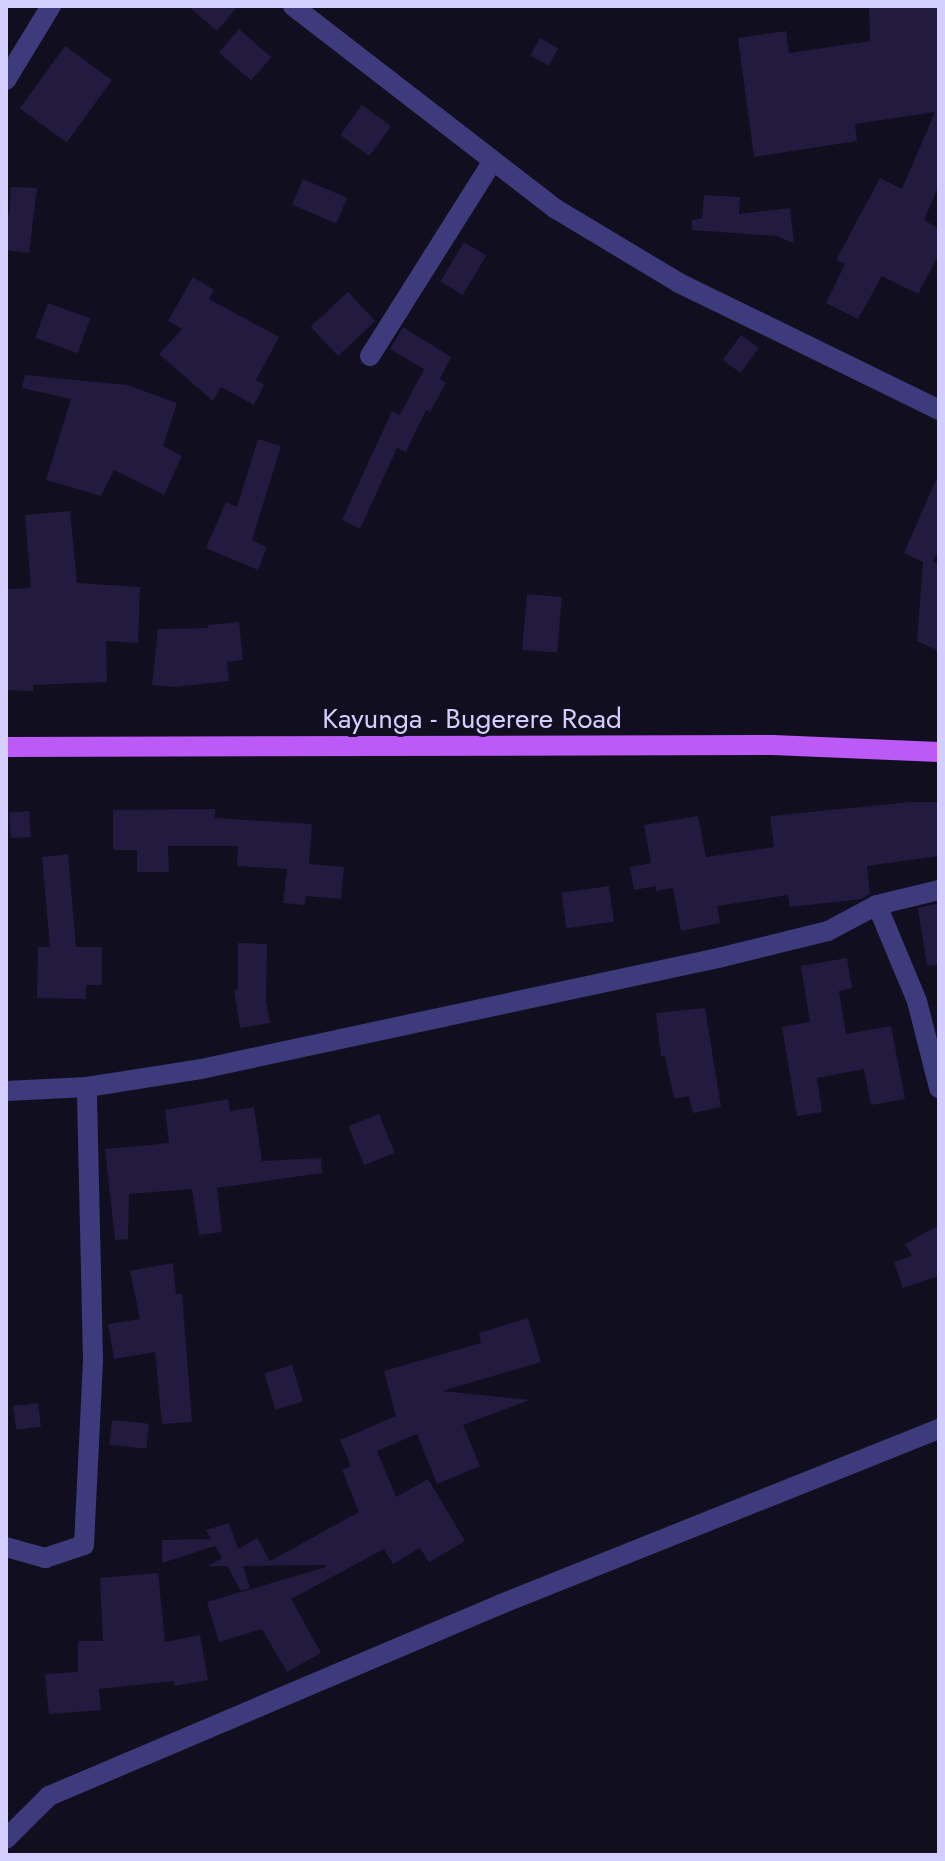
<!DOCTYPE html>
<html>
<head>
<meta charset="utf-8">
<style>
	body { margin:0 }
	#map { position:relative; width:945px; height:1861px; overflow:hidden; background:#110e1f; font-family:Jost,sans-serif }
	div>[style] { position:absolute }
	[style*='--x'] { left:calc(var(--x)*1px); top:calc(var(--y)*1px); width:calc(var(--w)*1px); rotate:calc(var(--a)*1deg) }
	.building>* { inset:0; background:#221a3f; transform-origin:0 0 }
	.street>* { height:20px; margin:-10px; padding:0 10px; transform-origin:10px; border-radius:10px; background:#3d3b7c }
	.primary>* { height:20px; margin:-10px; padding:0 10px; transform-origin:10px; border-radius:10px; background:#bc5af8 }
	span { translate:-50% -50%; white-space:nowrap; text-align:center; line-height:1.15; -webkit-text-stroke:6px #110e1f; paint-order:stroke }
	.street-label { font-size:28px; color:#d3cefd }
	.frame { position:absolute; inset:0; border:8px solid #d3cefd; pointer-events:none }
</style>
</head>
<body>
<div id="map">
	<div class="building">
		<i style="clip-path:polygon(188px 6px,238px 6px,217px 31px)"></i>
		<i style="clip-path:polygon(869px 6px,939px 6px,939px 185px,924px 220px,939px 229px,939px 254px,918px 294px,882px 276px,858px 319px,826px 303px,845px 264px,836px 260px,880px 178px,902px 189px,935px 112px,855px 124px,857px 141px,754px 157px,738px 38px,786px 31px,789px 53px,870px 41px)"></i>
		<i style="left:239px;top:29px;width:43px;height:31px;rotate:41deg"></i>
		<i style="left:540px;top:38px;width:21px;height:20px;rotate:29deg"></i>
		<i style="left:65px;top:46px;width:58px;height:77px;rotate:36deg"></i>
		<i style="left:362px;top:105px;width:36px;height:37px;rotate:36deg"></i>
		<i style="left:303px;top:179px;width:48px;height:28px;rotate:23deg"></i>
		<i style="clip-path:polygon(11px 187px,37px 188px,29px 253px,6px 250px,6px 214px,9px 215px)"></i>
		<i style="clip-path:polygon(704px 195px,740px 197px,739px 214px,790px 208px,794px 243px,776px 236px,692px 230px,692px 220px,702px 218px)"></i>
		<i style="left:464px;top:242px;width:26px;height:46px;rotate:31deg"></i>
		<i style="clip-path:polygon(193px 277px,214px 290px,209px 299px,279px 337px,256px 380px,264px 385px,254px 405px,221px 387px,213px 401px,159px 354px,182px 329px,168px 321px)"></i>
		<i style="left:348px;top:292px;width:40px;height:51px;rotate:47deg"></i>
		<i style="left:48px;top:303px;width:45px;height:37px;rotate:20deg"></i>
		<i style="clip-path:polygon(403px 327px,451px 357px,440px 379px,446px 383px,430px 412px,426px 410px,406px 452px,397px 448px,360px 529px,342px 520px,392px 411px,400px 415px,424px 369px,390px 349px)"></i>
		<i style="left:741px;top:335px;width:22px;height:31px;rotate:36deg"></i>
		<i style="clip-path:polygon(25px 375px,127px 385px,177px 403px,163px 446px,182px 456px,164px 495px,114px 470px,101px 496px,46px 480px,71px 399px,22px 388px)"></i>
		<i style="clip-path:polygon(258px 439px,281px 446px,252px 540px,267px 547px,258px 570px,206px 548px,226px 502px,237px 507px)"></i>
		<i style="clip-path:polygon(939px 473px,939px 549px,933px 562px,939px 563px,939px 651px,917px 641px,923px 562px,904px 553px)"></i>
		<i style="clip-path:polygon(70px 511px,77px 583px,140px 587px,138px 643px,106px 641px,107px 682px,33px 685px,33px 691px,6px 690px,6px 589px,31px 588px,25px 515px)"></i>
		<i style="left:527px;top:594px;width:35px;height:56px;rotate:5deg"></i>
		<i style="clip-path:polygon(239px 622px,243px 660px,227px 662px,229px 681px,175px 687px,152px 685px,158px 629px,208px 628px,208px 625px)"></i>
		<i style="clip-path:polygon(911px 802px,939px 802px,939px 856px,867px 866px,870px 894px,861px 899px,790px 907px,788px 895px,717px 906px,720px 923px,681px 931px,673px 888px,656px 891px,656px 886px,634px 890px,630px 867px,651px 863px,644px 825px,698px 816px,706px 857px,774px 847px,770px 816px)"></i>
		<i style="clip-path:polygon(215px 809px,215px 818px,312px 824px,309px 864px,344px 867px,341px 899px,306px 896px,305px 905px,283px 903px,287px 869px,237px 866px,238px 846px,168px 846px,169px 872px,137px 872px,137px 850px,113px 850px,113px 810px)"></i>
		<i style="left:29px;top:811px;width:26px;height:20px;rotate:86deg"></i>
		<i style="clip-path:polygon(68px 854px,76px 947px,102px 947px,102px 985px,86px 985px,86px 999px,37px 998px,38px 947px,50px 947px,42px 857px)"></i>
		<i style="left:609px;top:886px;width:36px;height:48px;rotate:82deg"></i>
		<i style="clip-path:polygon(939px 903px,939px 965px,927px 966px,918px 908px)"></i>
		<i style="clip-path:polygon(238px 943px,267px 944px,266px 1001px,270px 1023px,240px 1028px,234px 990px,238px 989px)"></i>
		<i style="clip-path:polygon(847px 958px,852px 988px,839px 991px,846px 1034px,891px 1026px,905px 1099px,871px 1105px,864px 1069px,817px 1078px,822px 1112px,797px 1116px,782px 1027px,810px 1022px,801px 966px)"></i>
		<i style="clip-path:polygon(705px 1008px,721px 1107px,693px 1113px,689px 1096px,674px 1099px,665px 1056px,661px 1056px,656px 1013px)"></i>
		<i style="clip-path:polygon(228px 1099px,230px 1111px,254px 1107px,262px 1161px,321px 1158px,322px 1173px,217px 1188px,222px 1232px,199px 1235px,192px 1189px,129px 1194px,128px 1239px,115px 1240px,105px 1149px,169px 1143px,165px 1110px)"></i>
		<i style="left:379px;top:1114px;width:42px;height:33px;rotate:68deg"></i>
		<i style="clip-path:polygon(939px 1225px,939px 1276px,903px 1288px,894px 1262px,912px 1256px,905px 1244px)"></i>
		<i style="clip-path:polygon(173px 1263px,176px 1294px,182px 1294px,192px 1422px,162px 1424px,155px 1352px,114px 1359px,108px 1324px,140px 1319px,130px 1271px)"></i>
		<i style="clip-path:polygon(528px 1318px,541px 1362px,442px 1391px,529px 1400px,463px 1425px,480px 1466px,437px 1484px,417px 1434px,377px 1451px,396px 1497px,428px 1479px,465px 1541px,429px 1562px,420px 1548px,393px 1564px,384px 1549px,291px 1599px,321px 1653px,287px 1672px,262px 1629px,219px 1642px,207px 1602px,326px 1567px,326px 1565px,243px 1566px,250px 1588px,241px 1591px,227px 1566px,208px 1566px,222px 1558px,215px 1546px,162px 1563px,162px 1540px,211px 1539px,206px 1530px,229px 1523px,238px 1549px,257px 1538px,270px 1561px,359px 1512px,342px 1470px,351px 1466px,340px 1440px,396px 1416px,384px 1371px,481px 1343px,479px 1333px)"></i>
		<i style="left:292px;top:1365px;width:38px;height:29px;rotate:73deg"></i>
		<i style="left:38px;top:1403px;width:24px;height:25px;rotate:83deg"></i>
		<i style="left:112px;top:1420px;width:37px;height:25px;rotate:6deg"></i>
		<i style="clip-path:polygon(158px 1573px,165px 1642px,200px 1635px,208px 1680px,175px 1686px,174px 1681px,99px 1689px,101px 1710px,49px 1714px,45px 1674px,78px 1672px,78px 1641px,103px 1641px,100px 1578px)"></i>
	</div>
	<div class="street">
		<i style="--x:293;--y:6;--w:332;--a:37.7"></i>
		<i style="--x:556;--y:209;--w:144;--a:31"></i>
		<i style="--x:679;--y:283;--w:289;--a:26"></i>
		<i style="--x:6;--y:80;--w:87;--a:-58.7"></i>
		<i style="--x:370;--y:356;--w:229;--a:-57.8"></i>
		<i style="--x:877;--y:905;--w:104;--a:67.4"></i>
		<i style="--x:917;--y:1001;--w:90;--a:75.8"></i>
		<i style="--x:6;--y:1091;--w:81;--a:-2.8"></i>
		<i style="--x:87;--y:1087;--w:115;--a:-9"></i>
		<i style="--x:201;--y:1069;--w:529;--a:-12.12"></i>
		<i style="--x:718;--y:958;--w:113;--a:-13.8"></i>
		<i style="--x:828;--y:931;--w:55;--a:-28"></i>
		<i style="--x:877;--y:905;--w:64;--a:-13.6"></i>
		<i style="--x:6;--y:1547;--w:41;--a:15.8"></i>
		<i style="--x:45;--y:1558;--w:41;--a:-18.4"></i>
		<i style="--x:84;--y:1545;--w:185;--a:-87.2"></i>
		<i style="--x:93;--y:1360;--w:273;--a:-91.3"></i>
		<i style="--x:6;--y:1839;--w:61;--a:-45"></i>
		<i style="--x:49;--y:1796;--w:491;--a:-23"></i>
		<i style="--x:501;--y:1604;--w:472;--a:-21.8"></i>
	</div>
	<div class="primary">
		<i style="--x:6;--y:747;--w:767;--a:-0.15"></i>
		<i style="--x:773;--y:745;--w:166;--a:2.4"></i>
	</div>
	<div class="street-label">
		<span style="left:472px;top:719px">Kayunga - Bugerere Road</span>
	</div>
	<div class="frame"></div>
</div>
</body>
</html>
